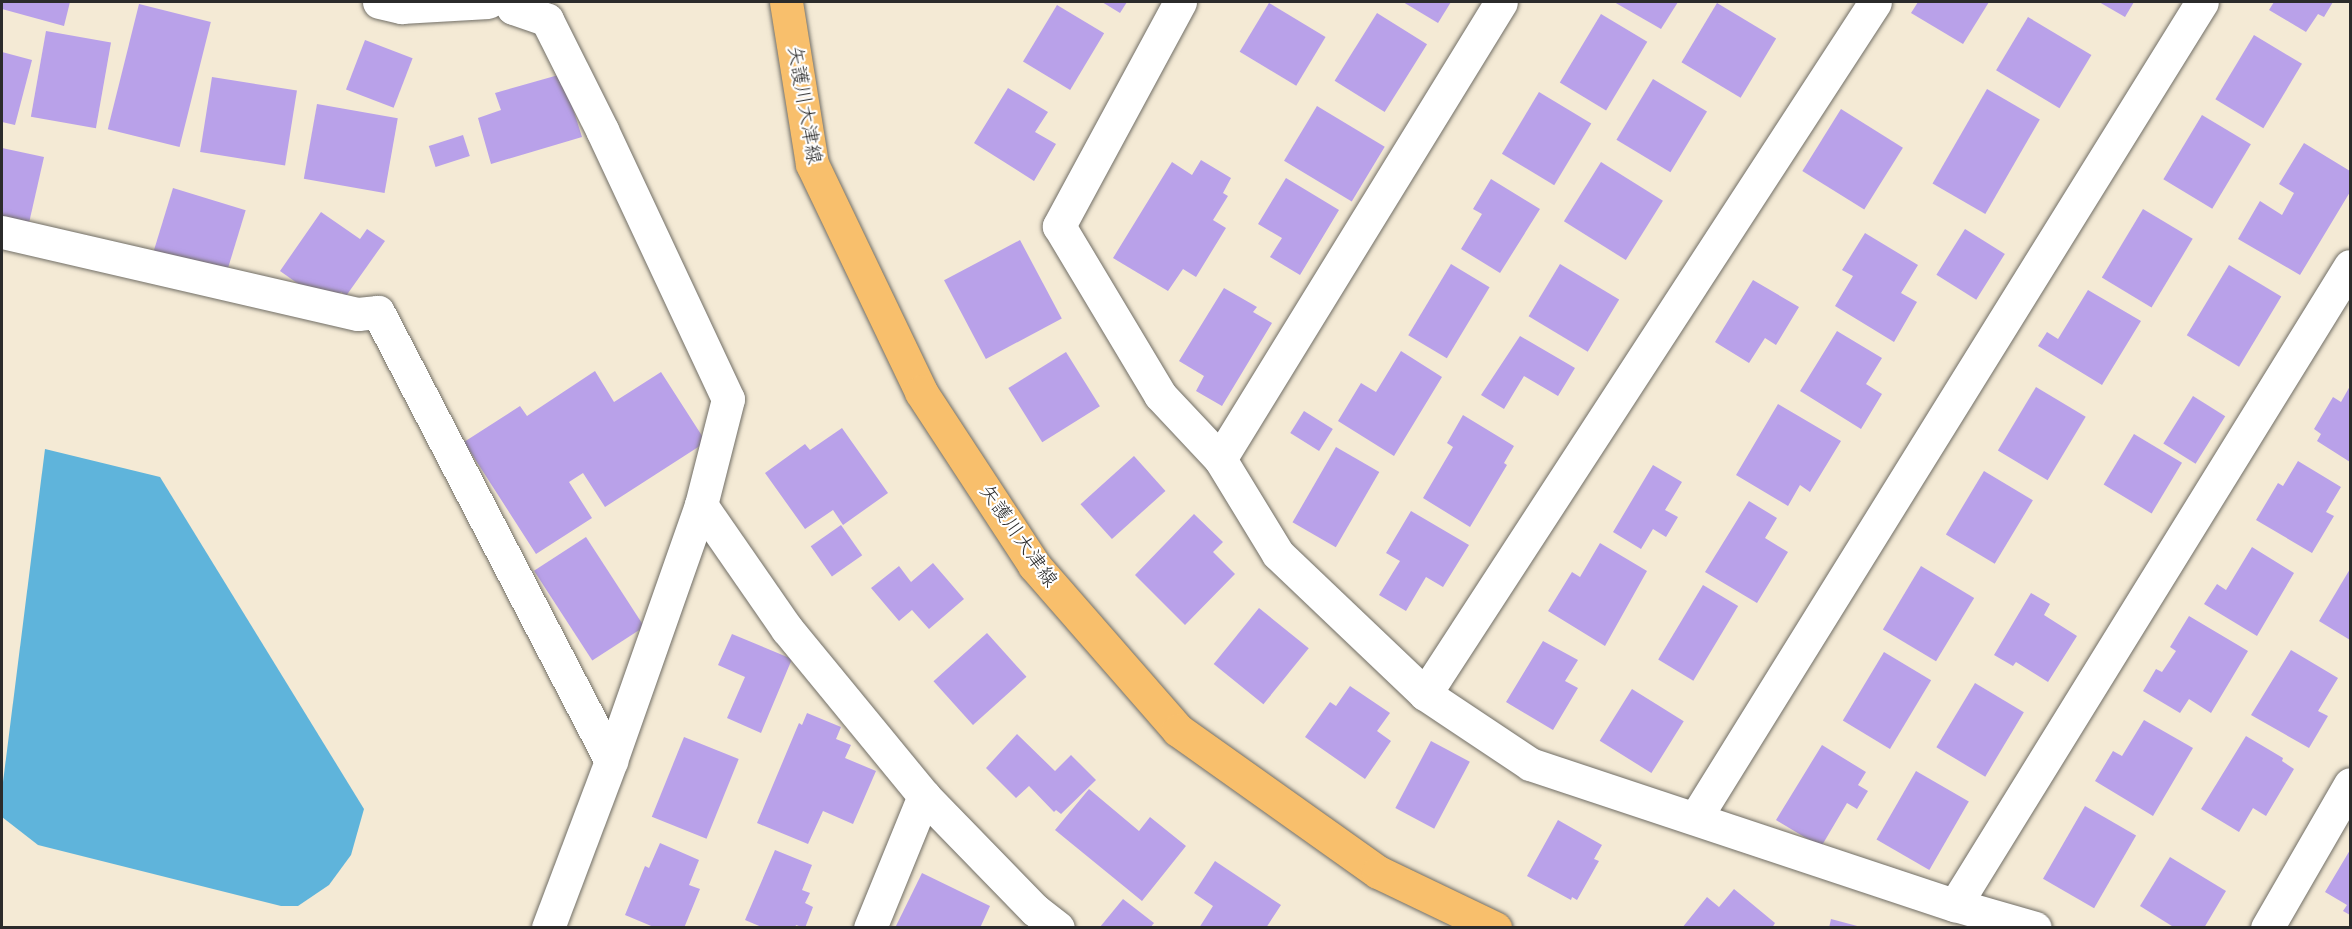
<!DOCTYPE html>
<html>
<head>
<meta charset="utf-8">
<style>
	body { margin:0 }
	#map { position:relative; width:2352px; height:929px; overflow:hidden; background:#f4ead5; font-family:"Architects Daughter","Klee One",sans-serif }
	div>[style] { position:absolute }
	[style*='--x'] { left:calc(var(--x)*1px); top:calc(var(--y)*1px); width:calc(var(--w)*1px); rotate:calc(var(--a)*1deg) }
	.water>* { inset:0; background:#5fb4db }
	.building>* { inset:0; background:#b9a1e9; transform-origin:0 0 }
	.roads { filter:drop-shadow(0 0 2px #716e66) drop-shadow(0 0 2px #716e66) }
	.minor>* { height:33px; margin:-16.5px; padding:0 16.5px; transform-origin:16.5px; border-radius:16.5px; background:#fff }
	.major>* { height:33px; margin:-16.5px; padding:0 16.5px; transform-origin:16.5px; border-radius:16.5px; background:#f8bf6c }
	span { translate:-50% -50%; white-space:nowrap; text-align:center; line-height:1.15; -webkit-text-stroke:4.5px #fff; paint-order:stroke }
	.street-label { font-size:20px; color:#2b2b2b }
	.frame { position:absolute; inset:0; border:3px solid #2b2b2b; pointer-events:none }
</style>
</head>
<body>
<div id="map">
	<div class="water">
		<i style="clip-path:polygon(45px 449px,160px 477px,364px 809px,351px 855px,329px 885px,298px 906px,281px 906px,38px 845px,2px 817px,2px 790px)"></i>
	</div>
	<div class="building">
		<i style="clip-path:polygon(2px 2px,70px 2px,64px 26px,2px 9px)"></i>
		<i style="clip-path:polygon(1102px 2px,1127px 2px,1120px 13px)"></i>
		<i style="clip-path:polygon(1403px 2px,1451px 2px,1438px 23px)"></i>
		<i style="clip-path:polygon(1614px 2px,1678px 2px,1661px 29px)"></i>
		<i style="clip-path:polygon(1918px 2px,1989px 2px,1963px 44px,1911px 13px)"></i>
		<i style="clip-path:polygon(2099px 2px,2134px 2px,2125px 17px)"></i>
		<i style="clip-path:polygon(2274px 2px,2333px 2px,2324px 17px,2318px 14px,2306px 32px,2269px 10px)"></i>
		<i style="left:1269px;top:3px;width:66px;height:57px;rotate:31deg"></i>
		<i style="left:1717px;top:3px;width:69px;height:69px;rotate:31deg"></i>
		<i style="left:139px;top:4px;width:74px;height:129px;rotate:14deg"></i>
		<i style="left:1057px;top:5px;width:55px;height:66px;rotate:31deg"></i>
		<i style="left:1377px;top:13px;width:59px;height:80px;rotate:32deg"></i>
		<i style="left:1601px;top:14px;width:54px;height:80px;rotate:31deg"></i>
		<i style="left:2028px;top:17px;width:74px;height:62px;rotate:31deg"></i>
		<i style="left:46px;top:31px;width:66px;height:87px;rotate:10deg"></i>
		<i style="left:2254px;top:35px;width:56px;height:75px;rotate:31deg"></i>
		<i style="left:365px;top:40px;width:51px;height:53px;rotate:21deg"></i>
		<i style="clip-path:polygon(2px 52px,32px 60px,15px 125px,2px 122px)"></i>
		<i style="clip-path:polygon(562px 74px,582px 137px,491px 164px,478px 118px,501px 110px,495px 93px)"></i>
		<i style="left:212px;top:77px;width:86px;height:76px;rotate:9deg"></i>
		<i style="left:1653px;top:79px;width:63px;height:71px;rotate:31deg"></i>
		<i style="clip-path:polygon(1008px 88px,1048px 112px,1035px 132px,1056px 144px,1034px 181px,974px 143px)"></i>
		<i style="left:1987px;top:89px;width:61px;height:109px;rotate:30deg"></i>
		<i style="left:1539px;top:92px;width:61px;height:72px;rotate:31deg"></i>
		<i style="left:317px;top:104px;width:82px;height:76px;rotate:10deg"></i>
		<i style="left:1317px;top:106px;width:79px;height:64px;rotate:31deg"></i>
		<i style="left:1841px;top:109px;width:73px;height:73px;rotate:32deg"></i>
		<i style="left:2202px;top:115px;width:57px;height:75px;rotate:31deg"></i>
		<i style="left:463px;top:135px;width:22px;height:36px;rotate:72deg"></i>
		<i style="clip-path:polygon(2304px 143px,2350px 171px,2350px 192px,2300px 275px,2238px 239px,2260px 201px,2282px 215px,2294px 193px,2279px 184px)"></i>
		<i style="clip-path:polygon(2px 148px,44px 157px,29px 223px,2px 217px)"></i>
		<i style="clip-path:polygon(1201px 160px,1231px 178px,1223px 193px,1228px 196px,1213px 220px,1226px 228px,1196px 277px,1183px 269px,1168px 291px,1113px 258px,1172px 162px,1192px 175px)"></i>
		<i style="left:1601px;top:162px;width:73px;height:70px;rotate:32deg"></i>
		<i style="clip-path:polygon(1286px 178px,1339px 210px,1300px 275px,1270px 257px,1282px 238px,1258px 224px)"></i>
		<i style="clip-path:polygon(1491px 179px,1540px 209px,1500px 273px,1461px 249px,1482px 214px,1473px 209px)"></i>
		<i style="left:173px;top:188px;width:76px;height:68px;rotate:17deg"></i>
		<i style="left:2143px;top:209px;width:58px;height:80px;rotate:31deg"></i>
		<i style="clip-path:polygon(321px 212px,360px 239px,367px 229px,385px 241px,346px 296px,341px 292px,331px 307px,280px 271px)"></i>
		<i style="left:1965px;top:229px;width:47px;height:54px;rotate:32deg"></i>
		<i style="clip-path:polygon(1865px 233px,1918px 265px,1901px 293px,1917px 302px,1894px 342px,1835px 306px,1853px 276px,1842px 270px)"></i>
		<i style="left:1020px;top:240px;width:89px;height:86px;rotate:62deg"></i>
		<i style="left:1451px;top:264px;width:45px;height:83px;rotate:31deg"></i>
		<i style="left:1560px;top:264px;width:69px;height:61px;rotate:31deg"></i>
		<i style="left:2229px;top:265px;width:61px;height:82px;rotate:31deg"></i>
		<i style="clip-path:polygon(1753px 280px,1799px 307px,1776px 345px,1765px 338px,1749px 363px,1715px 342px)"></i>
		<i style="clip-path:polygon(1224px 288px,1257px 307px,1253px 312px,1272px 323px,1222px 406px,1196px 391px,1204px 376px,1179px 361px)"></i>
		<i style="clip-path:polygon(2088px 290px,2141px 321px,2102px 385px,2038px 346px,2047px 332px,2058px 339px)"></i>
		<i style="clip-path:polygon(1837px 331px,1882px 358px,1866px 384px,1882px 394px,1861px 429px,1800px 391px)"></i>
		<i style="clip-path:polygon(1520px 336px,1575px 368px,1558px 396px,1524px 376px,1504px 409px,1481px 395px)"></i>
		<i style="clip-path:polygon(1401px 351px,1442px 377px,1394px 456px,1338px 421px,1361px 383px,1376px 392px)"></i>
		<i style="left:1066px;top:352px;width:64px;height:68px;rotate:58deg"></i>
		<i style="clip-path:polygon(595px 371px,614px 402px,661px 372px,706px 442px,605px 507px,583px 473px,569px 482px,592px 518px,536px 554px,464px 442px,520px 406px,527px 416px)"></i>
		<i style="clip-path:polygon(2350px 386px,2350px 462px,2317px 441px,2321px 434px,2314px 429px,2333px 397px,2341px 402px)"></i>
		<i style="left:2036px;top:387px;width:58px;height:74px;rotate:31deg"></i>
		<i style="left:2193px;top:396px;width:38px;height:56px;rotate:32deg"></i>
		<i style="clip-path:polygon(1778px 404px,1841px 441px,1810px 492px,1800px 485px,1788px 506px,1736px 475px)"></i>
		<i style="left:1304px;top:411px;width:34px;height:26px;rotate:32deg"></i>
		<i style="clip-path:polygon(1463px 415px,1514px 446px,1504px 463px,1507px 465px,1470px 527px,1423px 498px,1453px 447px,1447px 443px)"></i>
		<i style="clip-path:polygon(842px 428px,888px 493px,843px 525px,833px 510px,805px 529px,765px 473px,805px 444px,810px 450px)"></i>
		<i style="left:2134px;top:434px;width:56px;height:59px;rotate:31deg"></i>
		<i style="left:1336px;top:447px;width:50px;height:87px;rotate:30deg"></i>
		<i style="left:1134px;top:456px;width:47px;height:72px;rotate:48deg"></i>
		<i style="clip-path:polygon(2298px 461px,2341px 487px,2326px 512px,2334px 516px,2312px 553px,2256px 520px,2278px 483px,2283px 486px)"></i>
		<i style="clip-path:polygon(1653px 465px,1682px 482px,1665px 510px,1678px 517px,1666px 537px,1653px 529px,1641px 549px,1613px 532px)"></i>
		<i style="left:1984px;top:471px;width:57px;height:74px;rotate:31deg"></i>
		<i style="clip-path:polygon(1749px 501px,1777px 518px,1765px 538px,1788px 552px,1757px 603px,1705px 572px)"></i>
		<i style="clip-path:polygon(1411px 511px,1469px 545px,1443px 587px,1426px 577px,1406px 611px,1379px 595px,1400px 561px,1386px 553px)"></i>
		<i style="clip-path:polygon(1194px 514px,1223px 542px,1213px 552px,1235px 574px,1185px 625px,1135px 575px)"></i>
		<i style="left:841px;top:525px;width:37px;height:37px;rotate:55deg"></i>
		<i style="left:586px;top:537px;width:107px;height:62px;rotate:57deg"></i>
		<i style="clip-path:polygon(1600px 543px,1647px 571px,1605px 646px,1548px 611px,1572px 572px,1580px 577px)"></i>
		<i style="clip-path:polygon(2252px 547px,2294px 573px,2257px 636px,2204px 604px,2217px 584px,2226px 590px)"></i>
		<i style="clip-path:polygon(933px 563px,964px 599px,929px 629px,912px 610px,899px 621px,871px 588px,899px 566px,911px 582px)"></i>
		<i style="left:1921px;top:566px;width:62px;height:74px;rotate:31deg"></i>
		<i style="clip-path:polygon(2350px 569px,2350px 640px,2319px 621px)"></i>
		<i style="left:1703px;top:585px;width:41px;height:87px;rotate:31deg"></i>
		<i style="clip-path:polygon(2031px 593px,2050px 604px,2044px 615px,2077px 636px,2048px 682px,2016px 662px,2013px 666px,1994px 655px)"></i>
		<i style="left:1259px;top:608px;width:64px;height:72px;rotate:39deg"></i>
		<i style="clip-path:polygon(2189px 616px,2248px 651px,2211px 713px,2189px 699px,2180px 713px,2143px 691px,2156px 669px,2162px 672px,2176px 651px,2170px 647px)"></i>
		<i style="left:987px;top:633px;width:59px;height:72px;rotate:48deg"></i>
		<i style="clip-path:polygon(732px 634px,792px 659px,761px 733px,727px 718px,745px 677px,718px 665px)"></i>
		<i style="clip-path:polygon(1543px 641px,1578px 660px,1565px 681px,1578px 688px,1553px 730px,1506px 702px)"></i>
		<i style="clip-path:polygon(2291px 650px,2338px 678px,2318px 711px,2328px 716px,2309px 748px,2251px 715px)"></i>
		<i style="left:1884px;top:652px;width:55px;height:80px;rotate:31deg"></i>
		<i style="left:1975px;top:683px;width:57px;height:75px;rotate:31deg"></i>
		<i style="clip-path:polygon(1350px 686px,1390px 713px,1377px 731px,1391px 741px,1365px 779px,1305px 737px,1330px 702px,1336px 706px)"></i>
		<i style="left:1632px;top:689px;width:61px;height:61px;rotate:32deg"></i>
		<i style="clip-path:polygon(807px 713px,841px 727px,836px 739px,851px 745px,845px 758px,876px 771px,853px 824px,823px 811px,808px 844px,757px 823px,799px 723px,802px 725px)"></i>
		<i style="clip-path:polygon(2144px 720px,2193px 748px,2153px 816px,2095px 781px,2113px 751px,2122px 756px)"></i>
		<i style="clip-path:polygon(1017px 734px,1055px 771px,1071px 755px,1096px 780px,1061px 814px,1056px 810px,1054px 812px,1029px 786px,1016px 798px,986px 768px)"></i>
		<i style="clip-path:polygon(2246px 736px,2283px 758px,2282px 761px,2294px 769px,2266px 816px,2253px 808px,2239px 832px,2201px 809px)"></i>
		<i style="left:684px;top:737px;width:59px;height:86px;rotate:22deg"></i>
		<i style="left:1431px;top:741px;width:44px;height:76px;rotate:28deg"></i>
		<i style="clip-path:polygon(1822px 745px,1866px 772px,1858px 785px,1868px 791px,1857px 809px,1847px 803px,1821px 847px,1776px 820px)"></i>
		<i style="left:1916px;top:771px;width:61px;height:79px;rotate:30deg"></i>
		<i style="clip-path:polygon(1089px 789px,1139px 831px,1150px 817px,1186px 846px,1142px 901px,1055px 830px)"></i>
		<i style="left:2085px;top:806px;width:59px;height:84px;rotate:30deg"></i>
		<i style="clip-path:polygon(1558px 820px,1602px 845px,1594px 859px,1599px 861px,1577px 900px,1572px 897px,1571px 900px,1527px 876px)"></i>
		<i style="clip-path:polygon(660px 843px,699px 860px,689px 885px,700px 889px,684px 928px,656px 928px,625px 915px,645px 866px,649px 868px)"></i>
		<i style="clip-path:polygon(775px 850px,812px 865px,802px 890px,810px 893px,805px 903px,813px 907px,805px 928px,796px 925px,795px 928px,764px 928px,745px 920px)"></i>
		<i style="clip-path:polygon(2350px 850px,2350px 915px,2343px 911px,2347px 905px,2325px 892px)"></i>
		<i style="clip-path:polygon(2170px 857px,2226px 891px,2204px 928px,2175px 928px,2140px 906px)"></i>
		<i style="clip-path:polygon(1215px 861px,1281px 905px,1266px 928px,1199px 928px,1213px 906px,1194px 893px)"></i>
		<i style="clip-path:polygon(922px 873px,990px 906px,980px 928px,895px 928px)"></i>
		<i style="clip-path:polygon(1734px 889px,1775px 923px,1772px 928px,1682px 928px,1707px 897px,1719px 907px)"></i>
		<i style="clip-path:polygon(1123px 899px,1154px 923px,1150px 928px,1100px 927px)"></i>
		<i style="clip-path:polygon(1831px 919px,1861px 927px,1861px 928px,1829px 928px)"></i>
	</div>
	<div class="roads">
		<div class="minor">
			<i style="--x:379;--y:2;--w:23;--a:13"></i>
			<i style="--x:401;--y:7;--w:87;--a:-3.3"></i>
			<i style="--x:509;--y:2;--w:7;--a:56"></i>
			<i style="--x:513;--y:8;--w:36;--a:19"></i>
			<i style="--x:547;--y:20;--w:123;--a:63.4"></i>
			<i style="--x:602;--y:130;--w:297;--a:64.9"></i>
			<i style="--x:728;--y:399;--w:109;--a:104.3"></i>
			<i style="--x:701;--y:505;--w:271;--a:109.4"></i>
			<i style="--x:611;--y:761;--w:178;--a:110.7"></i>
			<i style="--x:1180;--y:2;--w:255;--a:118.4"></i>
			<i style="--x:1059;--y:226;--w:197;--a:59.1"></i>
			<i style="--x:1160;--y:395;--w:88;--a:46.8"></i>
			<i style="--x:1220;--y:459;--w:111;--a:58.6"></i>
			<i style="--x:1278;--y:554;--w:203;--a:43.6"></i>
			<i style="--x:1425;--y:694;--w:126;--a:33.7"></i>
			<i style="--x:1530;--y:764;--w:448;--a:18.4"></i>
			<i style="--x:1955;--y:905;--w:83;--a:16"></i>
			<i style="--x:2;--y:232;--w:365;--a:13"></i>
			<i style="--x:358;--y:314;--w:20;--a:-6"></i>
			<i style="--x:378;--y:312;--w:506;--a:62.57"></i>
			<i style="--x:1220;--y:459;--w:536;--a:-58.41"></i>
			<i style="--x:701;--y:505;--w:151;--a:55.3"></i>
			<i style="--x:787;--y:629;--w:216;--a:50.6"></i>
			<i style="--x:924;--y:796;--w:159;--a:45.8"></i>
			<i style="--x:1035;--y:910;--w:29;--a:38"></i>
			<i style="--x:1425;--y:694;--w:825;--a:-56.96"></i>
			<i style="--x:1696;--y:817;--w:959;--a:-58.17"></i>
			<i style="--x:1955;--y:905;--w:751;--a:-58.28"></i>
			<i style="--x:870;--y:928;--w:143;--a:-67.8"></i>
			<i style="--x:2267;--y:928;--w:166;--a:-60"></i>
		</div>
		<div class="major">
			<i style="--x:786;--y:2;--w:164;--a:80.9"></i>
			<i style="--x:812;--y:164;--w:253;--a:64.4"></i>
			<i style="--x:921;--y:392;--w:207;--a:56.8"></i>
			<i style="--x:1034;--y:565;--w:219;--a:48.9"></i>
			<i style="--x:1178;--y:730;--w:245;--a:35.4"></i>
			<i style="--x:1378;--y:872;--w:130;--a:25.6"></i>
		</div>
	</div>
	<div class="street-label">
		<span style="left:804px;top:105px;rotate:80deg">矢護川大津線</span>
		<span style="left:1018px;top:536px;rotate:55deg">矢護川大津線</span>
	</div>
	<div class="frame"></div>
</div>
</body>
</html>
